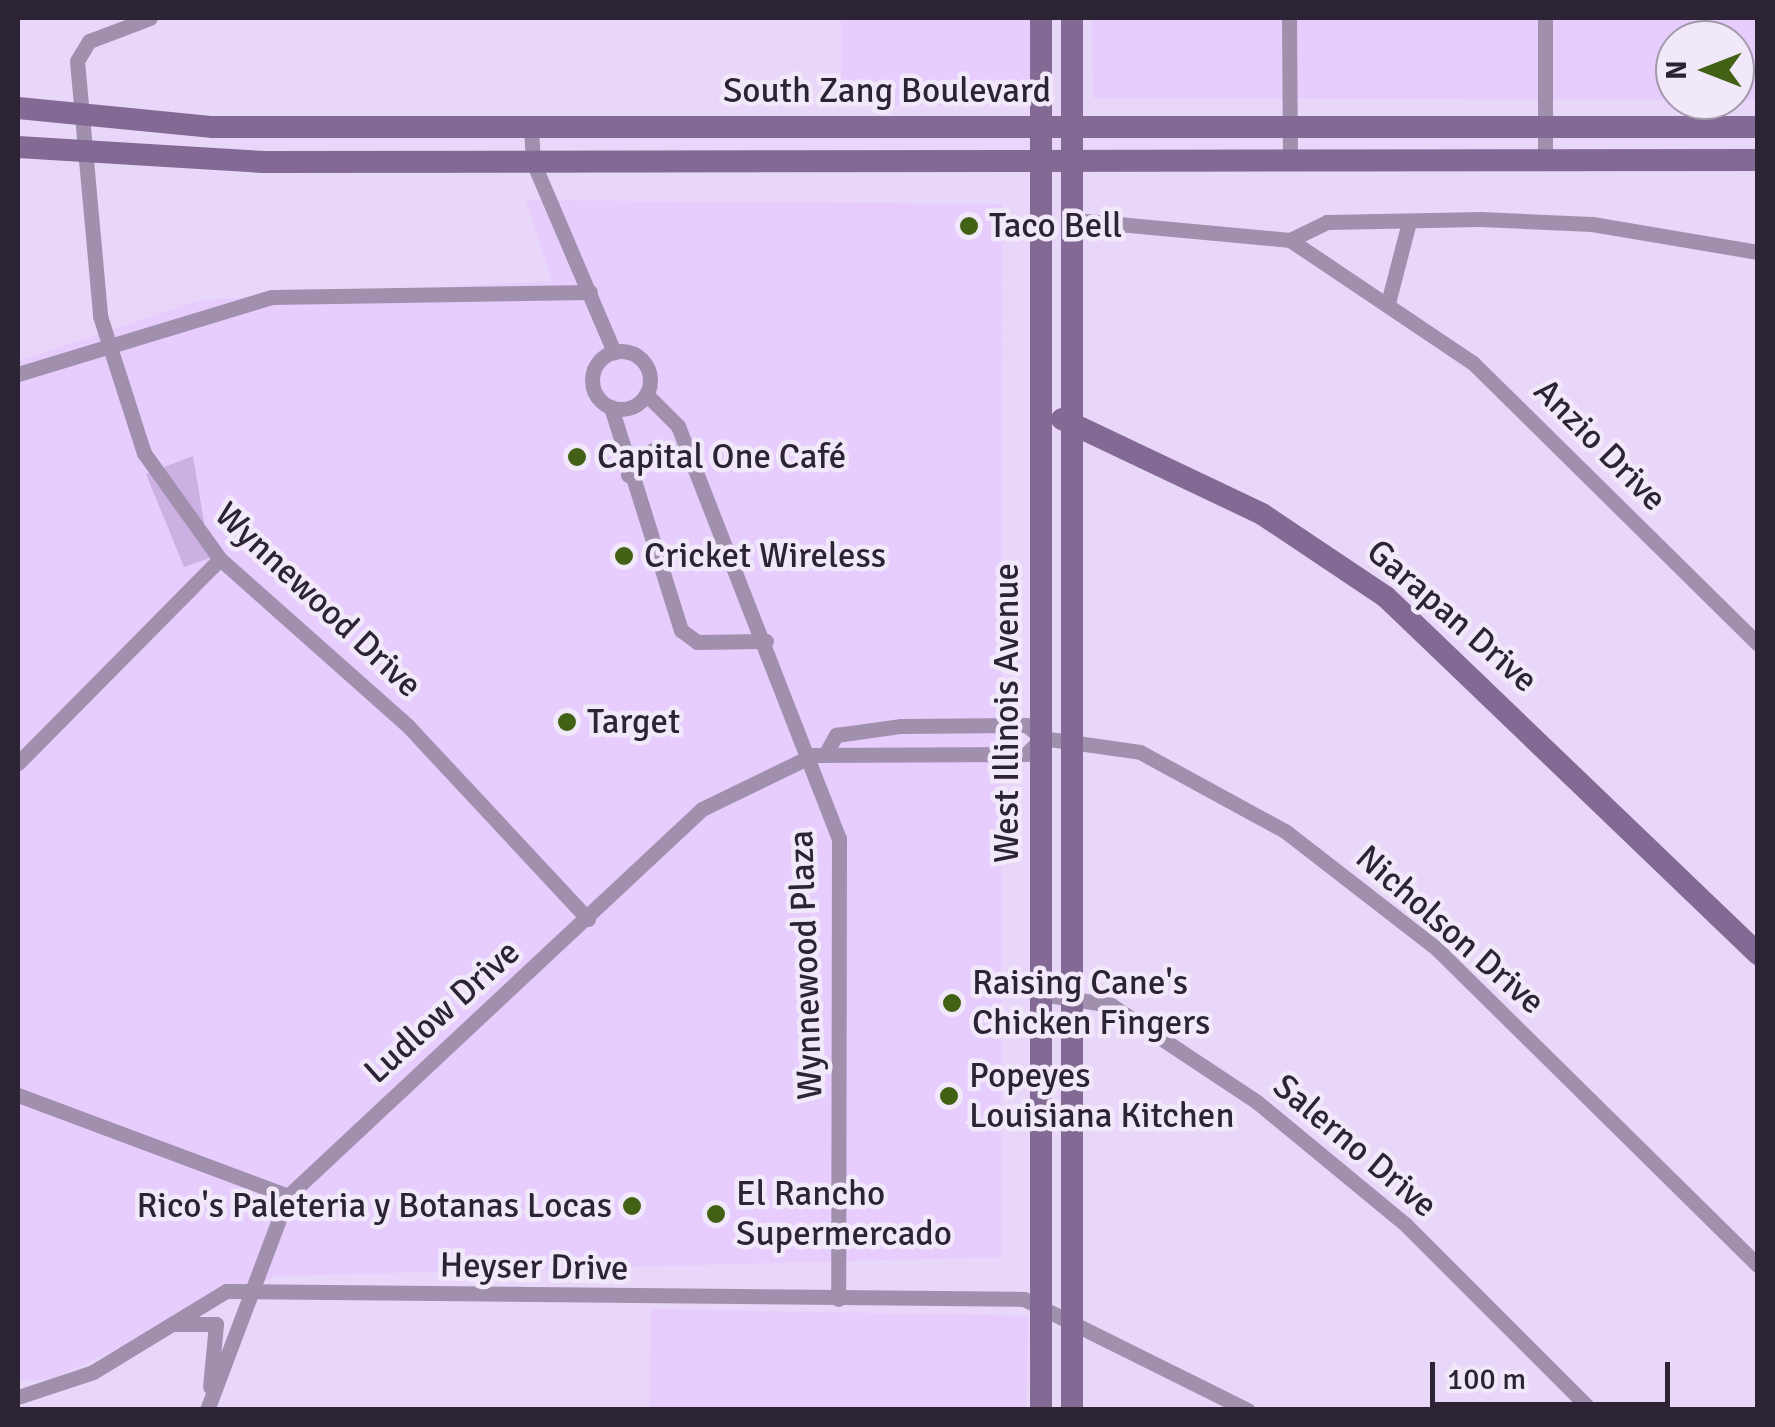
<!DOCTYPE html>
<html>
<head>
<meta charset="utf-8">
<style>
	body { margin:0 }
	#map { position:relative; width:1775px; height:1427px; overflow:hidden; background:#e9d7f9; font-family:Signika,sans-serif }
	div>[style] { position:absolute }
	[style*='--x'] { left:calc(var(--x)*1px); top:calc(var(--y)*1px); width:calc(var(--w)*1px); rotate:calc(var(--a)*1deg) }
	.built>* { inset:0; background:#e7ccfe; transform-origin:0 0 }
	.green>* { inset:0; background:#ccb0e4 }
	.street>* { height:15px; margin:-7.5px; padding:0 7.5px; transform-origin:7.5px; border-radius:7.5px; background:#a090ae }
	.street>.ring { margin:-7.5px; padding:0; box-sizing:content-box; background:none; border:15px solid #a090ae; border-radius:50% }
	.secondary>* { height:22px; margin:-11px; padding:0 11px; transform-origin:11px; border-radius:11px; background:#826a95 }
	.dots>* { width:28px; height:28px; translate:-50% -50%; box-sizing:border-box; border:5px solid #f1e8fa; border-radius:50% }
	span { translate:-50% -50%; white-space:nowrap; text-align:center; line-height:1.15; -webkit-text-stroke:9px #f1e8fa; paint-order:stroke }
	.street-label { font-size:35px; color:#2c2334 }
	.poi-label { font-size:35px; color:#2c2334 }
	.left { translate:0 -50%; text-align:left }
	.right { translate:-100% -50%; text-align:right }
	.frame { position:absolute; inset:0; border:20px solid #2c2334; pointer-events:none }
	.north { position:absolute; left:1655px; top:20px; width:100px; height:100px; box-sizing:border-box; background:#f1e8fa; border:2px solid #a299ab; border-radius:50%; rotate:270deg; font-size:28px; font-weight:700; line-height:40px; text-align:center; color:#2c2334 }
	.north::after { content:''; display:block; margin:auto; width:35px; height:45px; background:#436115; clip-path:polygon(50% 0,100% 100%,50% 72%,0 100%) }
	.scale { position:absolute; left:1430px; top:1362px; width:240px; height:45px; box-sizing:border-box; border:5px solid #2c2334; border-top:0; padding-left:12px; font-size:30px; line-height:35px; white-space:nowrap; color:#2c2334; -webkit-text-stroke:8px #f1e8fa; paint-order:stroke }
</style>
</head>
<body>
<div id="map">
	<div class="built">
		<i style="left:841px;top:18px;width:193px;height:87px"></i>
		<i style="clip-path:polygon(evenodd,1092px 18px,1757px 18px,1757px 100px,1093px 98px,1092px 18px,1675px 40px,1735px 40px,1735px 100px,1675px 100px,1675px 40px)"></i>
		<i style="clip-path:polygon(526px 200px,1002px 204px,1001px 1257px,276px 1276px,51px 1379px,18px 1381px,18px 361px,200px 300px,552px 281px)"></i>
		<i style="left:651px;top:1309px;width:377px;height:100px;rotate:1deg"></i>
	</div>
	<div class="green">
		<i style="clip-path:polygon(193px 456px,210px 558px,184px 567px,146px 474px)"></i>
	</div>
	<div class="street">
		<i style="--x:150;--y:18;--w:65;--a:159.3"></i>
		<i style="--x:89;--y:41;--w:23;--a:121"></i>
		<i style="--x:77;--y:61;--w:256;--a:84.8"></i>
		<i style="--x:100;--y:316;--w:144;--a:72.2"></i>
		<i style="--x:144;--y:453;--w:130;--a:54.4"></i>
		<i style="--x:220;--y:559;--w:251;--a:41.6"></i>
		<i style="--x:408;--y:726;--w:264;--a:47"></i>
		<i style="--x:1289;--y:18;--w:142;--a:89.6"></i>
		<i style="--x:531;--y:126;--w:36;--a:87"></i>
		<i style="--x:533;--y:162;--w:207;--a:66.9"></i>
		<i style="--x:1545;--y:160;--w:142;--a:-90"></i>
		<i style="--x:1075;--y:220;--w:216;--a:5.3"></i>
		<i style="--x:1290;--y:240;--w:220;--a:33.9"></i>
		<i style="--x:1473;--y:363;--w:400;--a:44.6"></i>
		<i style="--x:1290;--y:240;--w:41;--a:-25.9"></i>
		<i style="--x:1327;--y:222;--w:154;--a:-1.1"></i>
		<i style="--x:1481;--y:219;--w:111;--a:2.6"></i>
		<i style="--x:1592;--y:224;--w:168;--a:9.6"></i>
		<i style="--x:1388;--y:303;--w:84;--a:-75.5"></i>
		<i class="ring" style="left:592px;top:351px;width:43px;height:43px"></i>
		<i style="--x:18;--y:374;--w:265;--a:-16.9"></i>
		<i style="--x:272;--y:297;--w:318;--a:-0.9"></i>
		<i style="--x:646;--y:394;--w:45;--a:45"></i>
		<i style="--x:678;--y:426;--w:442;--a:68.7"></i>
		<i style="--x:839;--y:838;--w:461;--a:90.1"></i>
		<i style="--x:611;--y:407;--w:234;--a:72.6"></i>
		<i style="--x:681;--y:630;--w:20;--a:37"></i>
		<i style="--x:697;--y:642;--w:69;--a:-0.8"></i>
		<i style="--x:628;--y:475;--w:35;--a:-45"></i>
		<i style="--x:653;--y:450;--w:36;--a:5"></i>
		<i style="--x:1042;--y:738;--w:99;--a:8.1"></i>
		<i style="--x:1140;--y:752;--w:165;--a:28.6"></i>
		<i style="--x:1285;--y:831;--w:192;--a:37.8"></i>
		<i style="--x:1437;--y:949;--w:451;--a:44.6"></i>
		<i style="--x:826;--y:753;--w:21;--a:-61"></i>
		<i style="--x:836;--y:735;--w:66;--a:-7.9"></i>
		<i style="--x:901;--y:726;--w:125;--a:-0.5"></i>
		<i style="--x:1026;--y:725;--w:21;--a:39"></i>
		<i style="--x:18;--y:763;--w:287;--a:-45.3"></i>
		<i style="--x:1041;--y:994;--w:71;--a:8.9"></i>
		<i style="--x:1111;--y:1005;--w:175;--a:33.6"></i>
		<i style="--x:1257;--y:1102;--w:193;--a:39.5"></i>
		<i style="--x:1406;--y:1225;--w:262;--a:45"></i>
		<i style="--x:18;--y:1095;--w:288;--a:20.5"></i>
		<i style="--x:172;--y:1324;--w:44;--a:0"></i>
		<i style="--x:216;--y:1324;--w:63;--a:95.4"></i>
		<i style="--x:18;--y:1397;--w:79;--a:-18.4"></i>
		<i style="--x:93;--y:1372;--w:156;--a:-31.3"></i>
		<i style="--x:226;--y:1291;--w:798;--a:0.57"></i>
		<i style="--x:1024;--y:1299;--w:250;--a:26.4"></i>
		<i style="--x:207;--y:1410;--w:229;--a:-69.3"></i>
		<i style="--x:288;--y:1196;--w:567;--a:-43.07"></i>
		<i style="--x:702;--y:809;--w:123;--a:-25.9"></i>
		<i style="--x:813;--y:755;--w:213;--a:-0.3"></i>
		<i style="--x:1026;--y:754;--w:23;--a:-45"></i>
	</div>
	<div class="secondary">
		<i style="--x:1041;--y:18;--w:1392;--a:90"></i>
		<i style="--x:1072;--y:18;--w:1392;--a:90"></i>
		<i style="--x:18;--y:108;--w:196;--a:5.6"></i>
		<i style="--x:213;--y:127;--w:1545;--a:0"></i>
		<i style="--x:18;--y:147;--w:247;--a:3.5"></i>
		<i style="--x:265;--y:162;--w:1493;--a:-0.08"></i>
		<i style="--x:1062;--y:419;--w:221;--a:25.4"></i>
		<i style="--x:1262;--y:514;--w:149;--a:33.8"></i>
		<i style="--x:1386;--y:597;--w:516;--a:43.82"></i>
	</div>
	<div class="dots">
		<i style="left:969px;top:226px;background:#436115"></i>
		<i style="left:577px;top:457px;background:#436115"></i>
		<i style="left:624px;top:556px;background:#436115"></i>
		<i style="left:567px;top:722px;background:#436115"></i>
		<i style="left:952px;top:1003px;background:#436115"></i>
		<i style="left:949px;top:1096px;background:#436115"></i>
		<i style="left:632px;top:1206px;background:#436115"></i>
		<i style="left:716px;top:1214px;background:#436115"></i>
	</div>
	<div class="street-label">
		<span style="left:887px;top:91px">South Zang Boulevard</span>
		<span style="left:1600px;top:445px;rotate:45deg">Anzio Drive</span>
		<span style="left:318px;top:600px;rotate:43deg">Wynnewood Drive</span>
		<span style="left:1452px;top:616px;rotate:41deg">Garapan Drive</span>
		<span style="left:1007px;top:713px;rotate:-90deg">West Illinois Avenue</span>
		<span style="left:1450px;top:930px;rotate:41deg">Nicholson Drive</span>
		<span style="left:806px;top:965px;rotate:-92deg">Wynnewood Plaza</span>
		<span style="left:442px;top:1012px;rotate:-42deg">Ludlow Drive</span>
		<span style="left:1355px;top:1146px;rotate:40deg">Salerno Drive</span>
		<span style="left:534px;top:1267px;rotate:1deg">Heyser Drive</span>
	</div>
	<div class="poi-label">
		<span class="left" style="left:989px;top:226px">Taco Bell</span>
		<span class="left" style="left:597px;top:457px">Capital One Café</span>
		<span class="left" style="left:644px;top:556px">Cricket Wireless</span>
		<span class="left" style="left:587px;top:722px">Target</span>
		<span class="left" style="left:972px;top:1003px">Raising Cane's<br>Chicken Fingers</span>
		<span class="left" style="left:969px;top:1096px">Popeyes<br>Louisiana Kitchen</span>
		<span class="left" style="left:736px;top:1214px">El Rancho<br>Supermercado</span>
		<span class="right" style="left:612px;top:1206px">Rico's Paleteria y Botanas Locas</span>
	</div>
	<div class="frame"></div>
	<div class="north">N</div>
	<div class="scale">100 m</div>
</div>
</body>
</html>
